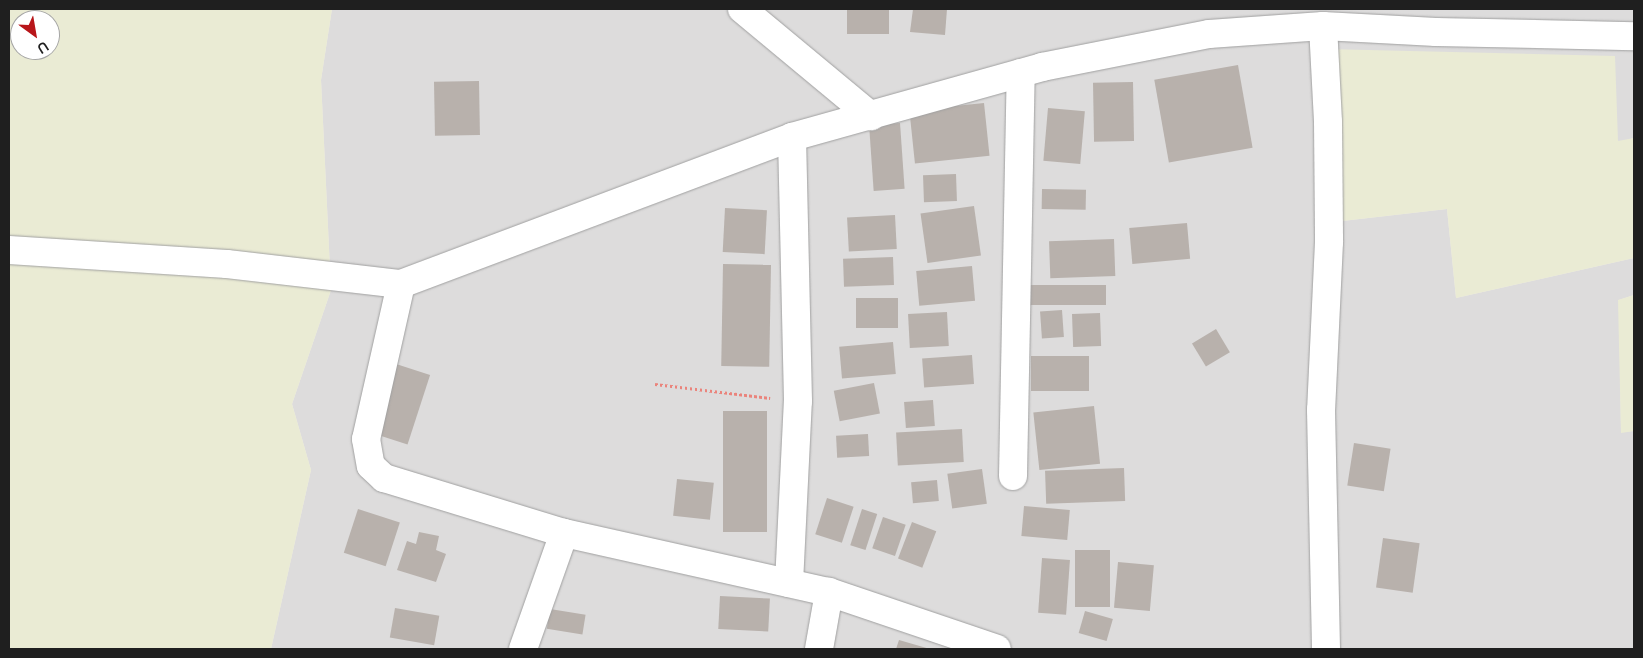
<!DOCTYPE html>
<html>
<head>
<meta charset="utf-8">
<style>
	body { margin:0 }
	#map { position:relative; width:1643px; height:658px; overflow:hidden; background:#efece6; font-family:"Nunito Sans",sans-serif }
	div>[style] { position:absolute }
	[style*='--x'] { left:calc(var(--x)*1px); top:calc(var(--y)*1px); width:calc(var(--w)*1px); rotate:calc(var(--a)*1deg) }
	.residential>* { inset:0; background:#dddcdc }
	.farmland>* { inset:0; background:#eaebd4 }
	.building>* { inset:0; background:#b8b1ac; transform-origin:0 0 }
	.path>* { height:3px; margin-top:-1.5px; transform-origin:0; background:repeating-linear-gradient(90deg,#ea847c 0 2.5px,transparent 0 5px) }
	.roads { filter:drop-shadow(0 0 1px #a0a0a0) drop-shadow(0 0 1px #a0a0a0) }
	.minor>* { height:28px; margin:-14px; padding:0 14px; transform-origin:14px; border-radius:14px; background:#fff }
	span { translate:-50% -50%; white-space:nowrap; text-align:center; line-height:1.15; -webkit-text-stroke:4px #fff; paint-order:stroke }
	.frame { position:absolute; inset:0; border:10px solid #1f1f1f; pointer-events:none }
	.north { position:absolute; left:10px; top:10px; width:50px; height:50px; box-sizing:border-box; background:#fff; border:1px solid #a5a5a5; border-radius:50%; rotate:148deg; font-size:14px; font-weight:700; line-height:20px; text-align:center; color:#1f1f1f }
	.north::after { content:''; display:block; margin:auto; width:18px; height:22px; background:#b8161a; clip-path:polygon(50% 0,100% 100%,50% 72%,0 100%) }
</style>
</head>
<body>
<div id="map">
	<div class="residential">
		<i style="clip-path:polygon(332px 9px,1634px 9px,1634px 138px,1316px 224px,1447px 209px,1456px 298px,1634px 258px,1634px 295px,1619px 300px,1621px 432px,1634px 431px,1634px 649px,271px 649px,311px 470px,292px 404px,331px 290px,321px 80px)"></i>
	</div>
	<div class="farmland">
		<i style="clip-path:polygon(evenodd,9px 9px,332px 9px,321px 80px,331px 290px,292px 404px,311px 470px,271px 649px,9px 649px,9px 9px,20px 20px,50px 20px,50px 50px,20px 50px,20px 20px)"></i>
		<i style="clip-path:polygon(1325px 49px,1615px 56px,1618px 141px,1634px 138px,1634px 258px,1456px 298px,1447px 209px,1316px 224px)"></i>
		<i style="clip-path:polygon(1634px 295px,1634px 431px,1621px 433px,1618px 300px)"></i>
	</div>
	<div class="building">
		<i style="left:847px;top:9px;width:42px;height:25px"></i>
		<i style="clip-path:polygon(913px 9px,947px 9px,945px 35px,910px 32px)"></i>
		<i style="left:1238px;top:65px;width:84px;height:85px;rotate:80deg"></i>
		<i style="left:479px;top:81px;width:54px;height:45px;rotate:89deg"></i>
		<i style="left:1133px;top:82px;width:59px;height:40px;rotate:89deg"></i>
		<i style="left:984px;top:103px;width:53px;height:75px;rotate:84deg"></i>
		<i style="left:1048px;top:108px;width:37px;height:53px;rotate:5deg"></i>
		<i style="left:900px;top:123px;width:66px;height:31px;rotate:86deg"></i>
		<i style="left:956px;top:174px;width:27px;height:33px;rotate:88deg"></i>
		<i style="left:1042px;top:189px;width:44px;height:20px;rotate:1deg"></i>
		<i style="left:974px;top:206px;width:50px;height:54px;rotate:82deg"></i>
		<i style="left:725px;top:208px;width:42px;height:44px;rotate:3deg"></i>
		<i style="left:895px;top:215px;width:34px;height:48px;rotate:87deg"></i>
		<i style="left:1187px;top:223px;width:36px;height:58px;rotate:85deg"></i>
		<i style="left:1114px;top:239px;width:37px;height:65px;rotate:88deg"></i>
		<i style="left:893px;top:257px;width:28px;height:50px;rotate:88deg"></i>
		<i style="left:723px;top:264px;width:48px;height:102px;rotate:1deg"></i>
		<i style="left:972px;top:266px;width:35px;height:56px;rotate:85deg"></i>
		<i style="left:1106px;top:285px;width:20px;height:76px;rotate:90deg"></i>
		<i style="left:856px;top:298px;width:42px;height:30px"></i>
		<i style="left:1062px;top:310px;width:27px;height:22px;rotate:86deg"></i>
		<i style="left:947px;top:312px;width:34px;height:39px;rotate:87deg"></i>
		<i style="left:1100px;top:313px;width:33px;height:28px;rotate:88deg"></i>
		<i style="left:1216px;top:329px;width:27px;height:28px;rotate:59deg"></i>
		<i style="left:893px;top:342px;width:32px;height:54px;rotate:85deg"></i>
		<i style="left:972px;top:355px;width:29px;height:50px;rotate:86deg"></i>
		<i style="left:1031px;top:356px;width:58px;height:35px"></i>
		<i style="left:393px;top:363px;width:39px;height:73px;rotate:18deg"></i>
		<i style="left:874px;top:383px;width:31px;height:41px;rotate:79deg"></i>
		<i style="left:933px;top:400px;width:26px;height:29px;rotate:86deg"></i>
		<i style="left:1094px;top:406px;width:58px;height:61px;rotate:84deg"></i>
		<i style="left:723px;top:411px;width:44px;height:121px"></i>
		<i style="left:962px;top:429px;width:33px;height:66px;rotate:87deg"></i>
		<i style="left:868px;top:434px;width:22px;height:32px;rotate:87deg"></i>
		<i style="left:1354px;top:443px;width:37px;height:43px;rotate:9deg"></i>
		<i style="left:1124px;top:468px;width:33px;height:79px;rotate:88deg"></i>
		<i style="left:982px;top:469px;width:35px;height:35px;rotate:82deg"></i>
		<i style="left:677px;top:479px;width:37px;height:37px;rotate:6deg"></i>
		<i style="left:937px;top:480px;width:21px;height:26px;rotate:85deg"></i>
		<i style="left:827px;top:498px;width:28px;height:38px;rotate:18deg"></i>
		<i style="left:1024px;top:506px;width:46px;height:30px;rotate:5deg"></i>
		<i style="left:358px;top:509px;width:44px;height:46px;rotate:18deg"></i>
		<i style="left:862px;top:509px;width:16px;height:38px;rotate:18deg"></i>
		<i style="left:883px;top:517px;width:24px;height:33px;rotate:19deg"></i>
		<i style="left:912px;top:522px;width:26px;height:39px;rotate:21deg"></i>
		<i style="clip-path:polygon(419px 532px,439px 536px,436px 550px,446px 554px,436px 582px,397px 570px,407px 541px,416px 544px)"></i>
		<i style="left:1383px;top:538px;width:37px;height:50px;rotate:8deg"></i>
		<i style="left:1075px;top:550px;width:35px;height:57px"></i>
		<i style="left:1042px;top:558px;width:28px;height:55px;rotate:4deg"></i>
		<i style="left:1118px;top:562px;width:36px;height:46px;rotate:5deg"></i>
		<i style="left:720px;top:596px;width:50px;height:33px;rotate:3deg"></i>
		<i style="left:395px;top:608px;width:45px;height:30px;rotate:10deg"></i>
		<i style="left:550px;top:609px;width:36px;height:20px;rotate:9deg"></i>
		<i style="left:1085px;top:611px;width:29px;height:23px;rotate:16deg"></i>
		<i style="clip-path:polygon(899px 640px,930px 649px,896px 649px)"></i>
	</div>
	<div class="path">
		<i style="--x:655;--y:384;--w:116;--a:6.9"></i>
	</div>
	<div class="roads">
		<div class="minor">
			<i style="--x:742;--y:9;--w:168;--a:39.7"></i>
			<i style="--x:1323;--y:26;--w:96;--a:87"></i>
			<i style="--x:1328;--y:122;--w:120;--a:89.5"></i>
			<i style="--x:1329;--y:242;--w:168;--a:92.7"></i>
			<i style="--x:1321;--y:410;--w:239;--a:88.8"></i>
			<i style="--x:9;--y:250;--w:218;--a:3.7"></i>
			<i style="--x:227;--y:264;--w:175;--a:6.6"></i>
			<i style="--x:401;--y:284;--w:418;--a:-20.6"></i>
			<i style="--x:792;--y:137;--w:260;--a:-15.6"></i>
			<i style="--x:1042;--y:67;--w:170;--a:-11.2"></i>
			<i style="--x:1209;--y:34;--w:114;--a:-4"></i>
			<i style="--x:1323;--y:26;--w:113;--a:3"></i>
			<i style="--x:1436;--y:32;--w:198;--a:1.2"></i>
			<i style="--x:401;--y:284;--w:159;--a:102.7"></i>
			<i style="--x:366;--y:439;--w:27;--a:80"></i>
			<i style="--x:371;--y:466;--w:18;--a:43"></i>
			<i style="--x:384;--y:478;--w:188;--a:17"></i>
			<i style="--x:564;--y:533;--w:271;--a:12.6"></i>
			<i style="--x:829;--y:592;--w:177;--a:18.7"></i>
			<i style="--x:1013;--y:476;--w:403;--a:-88.9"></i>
			<i style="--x:789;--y:583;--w:182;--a:-87.2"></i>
			<i style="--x:798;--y:401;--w:264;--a:-91.3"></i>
			<i style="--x:523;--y:649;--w:123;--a:-70.5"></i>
			<i style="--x:819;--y:649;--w:58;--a:-80"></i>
		</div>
	</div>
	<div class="frame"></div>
	<div class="north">U</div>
</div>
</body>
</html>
